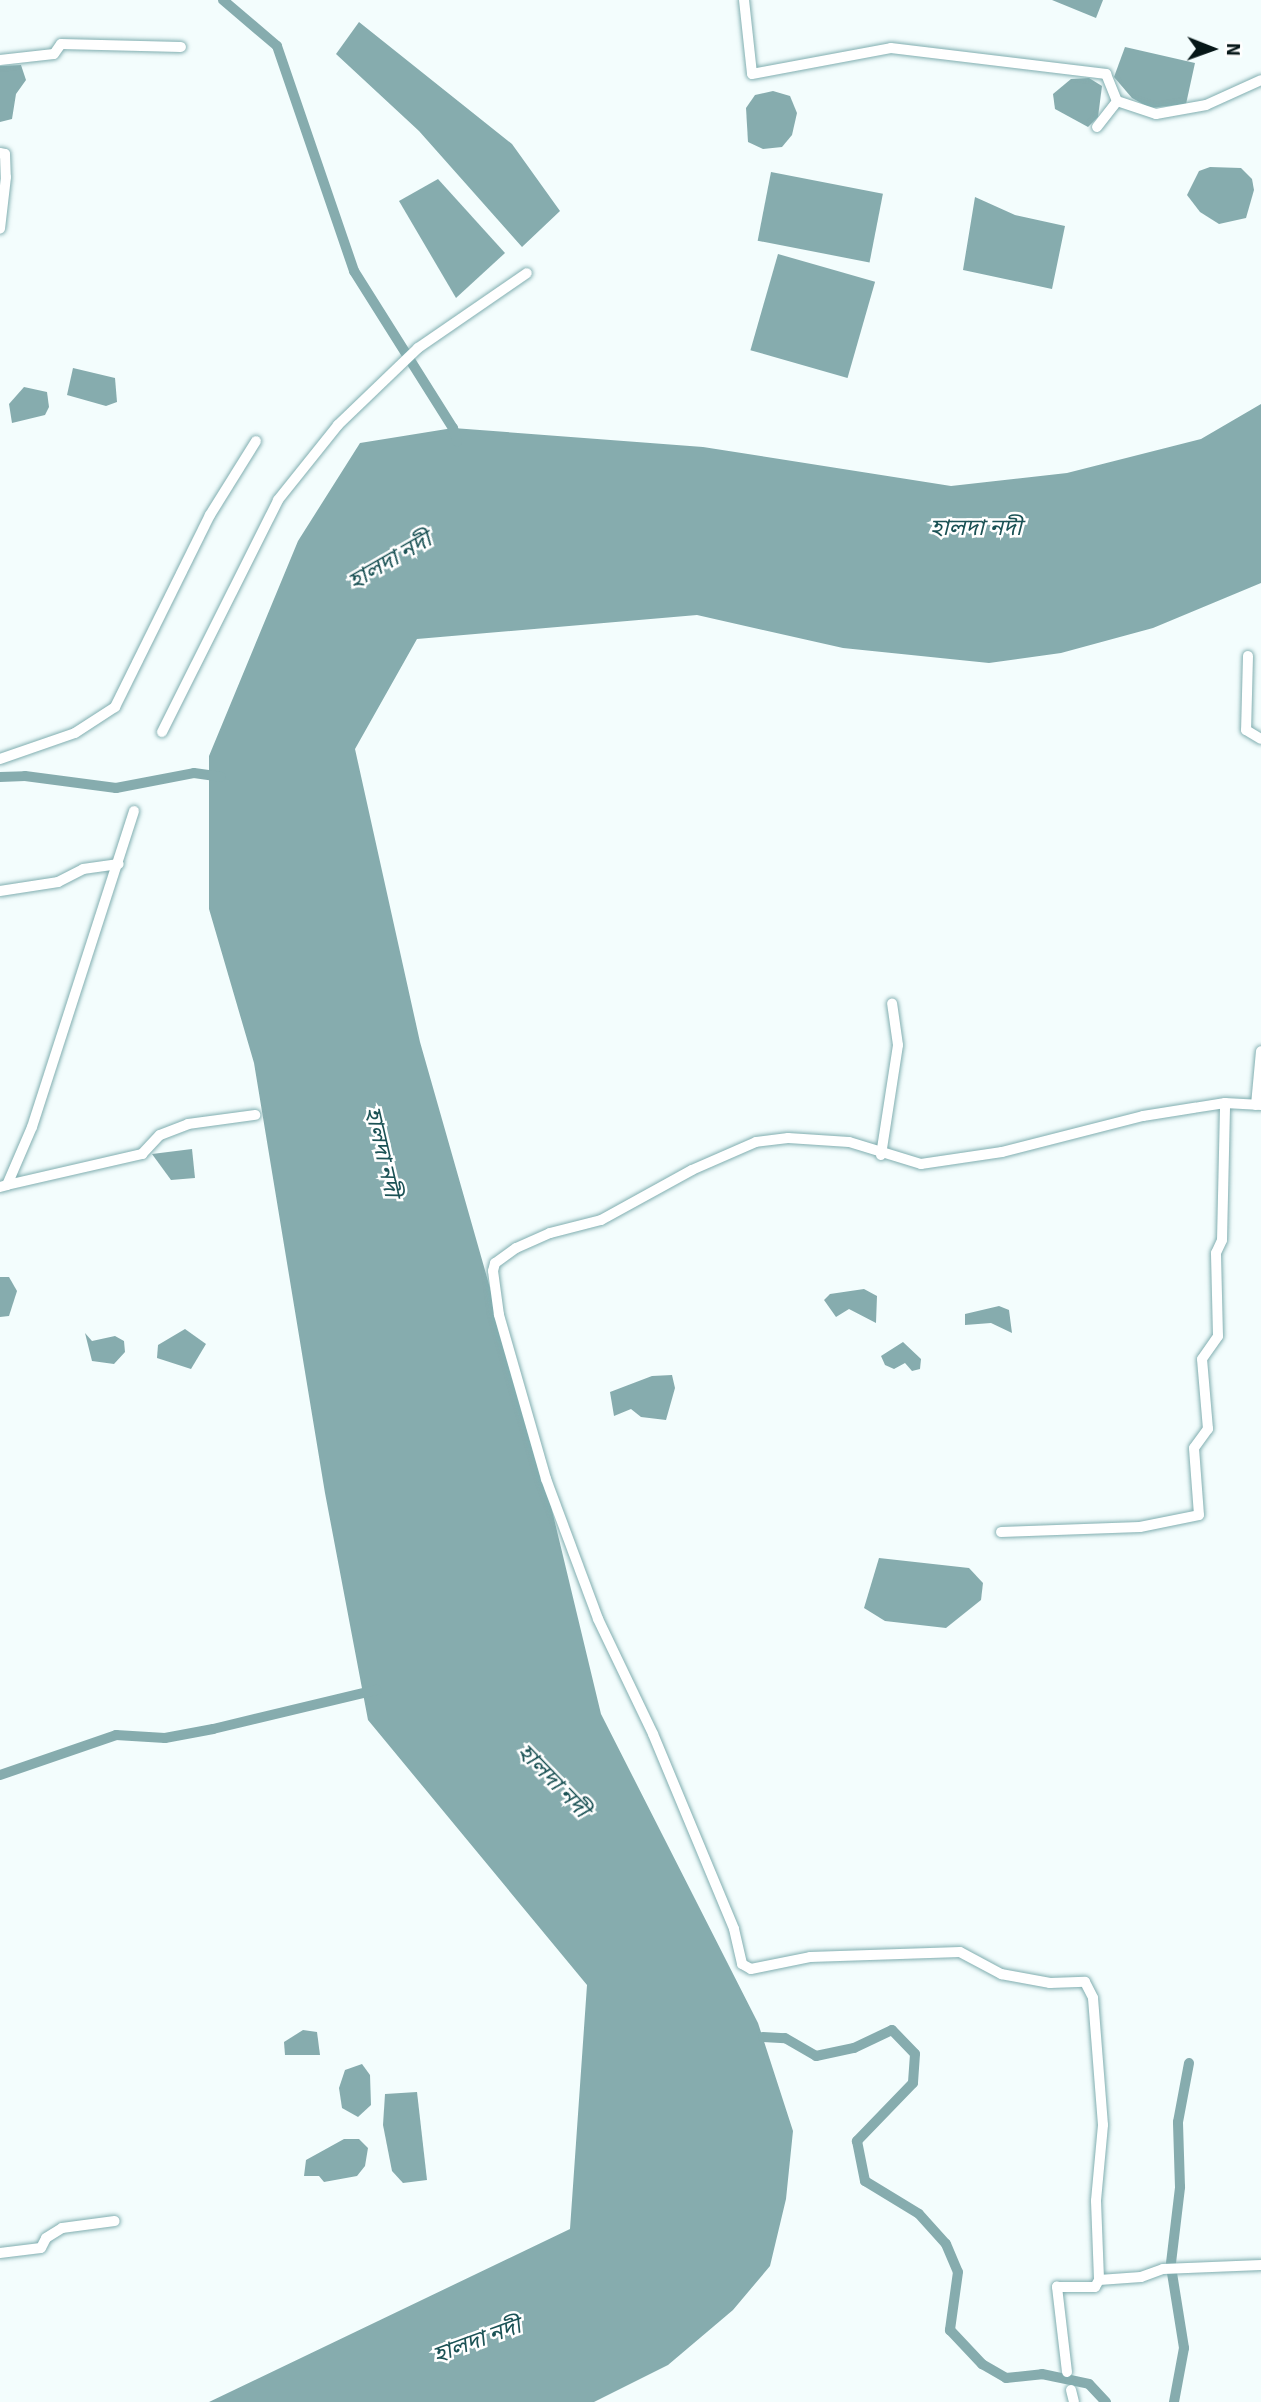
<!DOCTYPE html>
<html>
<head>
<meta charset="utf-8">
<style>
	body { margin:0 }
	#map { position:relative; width:1261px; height:2402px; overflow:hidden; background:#f3fdfd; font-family:Signika,"Noto Sans Bengali",sans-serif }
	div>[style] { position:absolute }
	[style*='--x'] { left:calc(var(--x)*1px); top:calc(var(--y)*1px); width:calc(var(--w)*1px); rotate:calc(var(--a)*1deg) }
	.water>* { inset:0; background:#86acae; transform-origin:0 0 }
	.canal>* { height:10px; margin:-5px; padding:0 5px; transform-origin:5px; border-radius:5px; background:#86acae }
	.roads { filter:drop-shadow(0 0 2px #81aeb0) drop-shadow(0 0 2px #81aeb0) }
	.street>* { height:10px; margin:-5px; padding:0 5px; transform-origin:5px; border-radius:5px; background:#fff }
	span { translate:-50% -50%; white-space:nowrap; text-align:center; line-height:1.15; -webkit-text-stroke:5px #fff; paint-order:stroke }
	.water-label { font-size:23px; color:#1b5255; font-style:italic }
	.north { position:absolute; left:1177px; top:14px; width:70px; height:70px; -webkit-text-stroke:5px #fff; paint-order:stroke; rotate:91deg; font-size:19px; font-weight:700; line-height:28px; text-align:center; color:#061718 }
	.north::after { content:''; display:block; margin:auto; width:24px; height:32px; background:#061718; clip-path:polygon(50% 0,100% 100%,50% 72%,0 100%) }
</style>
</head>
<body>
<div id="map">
	<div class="water">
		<i style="clip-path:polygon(1052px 0,1103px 0,1096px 18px)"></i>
		<i style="clip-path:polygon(359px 22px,512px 144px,560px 211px,522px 247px,419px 131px,336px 54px)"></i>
		<i style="clip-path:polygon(1125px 47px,1195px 63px,1186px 104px,1150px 108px,1132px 98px,1114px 77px)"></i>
		<i style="clip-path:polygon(21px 65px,26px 80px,16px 94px,12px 119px,0 122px,0 66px)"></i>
		<i style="clip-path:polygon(1089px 78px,1102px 86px,1098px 117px,1088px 127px,1055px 109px,1053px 94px,1071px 79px)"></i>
		<i style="clip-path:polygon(773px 91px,790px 96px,797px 113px,792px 135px,782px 147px,763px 149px,748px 142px,746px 108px,755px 95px)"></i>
		<i style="clip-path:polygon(1210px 167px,1241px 168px,1252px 179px,1254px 190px,1246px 218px,1219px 224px,1200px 212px,1187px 195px,1199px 171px)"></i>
		<i style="left:771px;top:172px;width:114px;height:70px;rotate:11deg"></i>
		<i style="clip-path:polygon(438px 179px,505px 253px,456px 298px,399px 201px)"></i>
		<i style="clip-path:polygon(975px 197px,1015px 215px,1065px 226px,1052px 289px,963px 270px)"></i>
		<i style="left:778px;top:254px;width:101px;height:100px;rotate:16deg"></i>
		<i style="clip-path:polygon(73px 368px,115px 378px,117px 402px,106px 406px,67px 395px)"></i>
		<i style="clip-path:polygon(24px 387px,47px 392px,49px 407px,45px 415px,12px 423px,9px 404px)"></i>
		<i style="clip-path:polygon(1261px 404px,1261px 583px,1153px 628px,1061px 653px,989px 663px,843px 648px,697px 615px,417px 639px,355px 749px,420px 1042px,545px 1481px,601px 1714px,758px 2023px,793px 2131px,786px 2199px,770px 2266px,733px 2310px,668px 2365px,594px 2402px,209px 2402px,570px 2229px,587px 1985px,368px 1720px,325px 1493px,254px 1063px,209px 909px,209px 756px,298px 541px,360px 443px,453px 428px,703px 447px,951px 486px,1067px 473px,1201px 439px)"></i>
		<i style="clip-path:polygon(192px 1149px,195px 1178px,171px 1180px,152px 1154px)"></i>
		<i style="clip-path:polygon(0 1277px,9px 1277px,17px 1291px,9px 1316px,0 1317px)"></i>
		<i style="clip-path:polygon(864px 1289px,877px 1296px,876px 1323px,849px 1309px,836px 1317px,824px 1300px,830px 1294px)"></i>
		<i style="clip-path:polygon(999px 1306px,1009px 1310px,1012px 1333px,991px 1323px,965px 1325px,965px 1314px)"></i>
		<i style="clip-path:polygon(185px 1329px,206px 1344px,191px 1369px,157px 1358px,158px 1345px)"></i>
		<i style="clip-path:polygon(85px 1333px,92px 1341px,115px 1336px,124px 1341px,125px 1352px,114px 1364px,92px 1361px)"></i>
		<i style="clip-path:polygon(903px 1342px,921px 1359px,920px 1369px,912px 1371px,905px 1363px,894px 1369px,885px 1365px,881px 1356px)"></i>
		<i style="clip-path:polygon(672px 1375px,675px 1388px,666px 1420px,641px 1417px,631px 1409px,614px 1416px,610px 1392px,652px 1376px)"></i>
		<i style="clip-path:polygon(879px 1558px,969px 1568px,983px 1583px,981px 1600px,946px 1628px,885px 1621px,864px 1608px)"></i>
		<i style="clip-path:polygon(303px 2030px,317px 2032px,320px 2055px,285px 2055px,284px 2042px)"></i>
		<i style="clip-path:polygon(362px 2064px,370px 2075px,371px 2105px,358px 2117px,342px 2108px,339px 2088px,345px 2070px)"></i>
		<i style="clip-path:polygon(417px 2092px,427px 2180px,403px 2183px,392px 2171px,383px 2125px,385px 2094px)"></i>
		<i style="clip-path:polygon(344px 2139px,359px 2139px,368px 2148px,365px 2166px,357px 2176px,324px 2182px,319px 2176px,304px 2176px,306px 2160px)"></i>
	</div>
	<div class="canal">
		<i style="--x:223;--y:0;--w:71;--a:40.4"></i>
		<i style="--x:277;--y:46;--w:238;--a:71.1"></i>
		<i style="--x:354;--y:271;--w:186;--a:57.8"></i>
		<i style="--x:453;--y:428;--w:14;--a:73"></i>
		<i style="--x:0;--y:777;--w:25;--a:-2"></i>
		<i style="--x:25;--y:776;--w:92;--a:7.5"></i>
		<i style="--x:116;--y:788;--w:79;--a:-10.9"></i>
		<i style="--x:194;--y:773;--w:27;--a:8"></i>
		<i style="--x:0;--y:1775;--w:123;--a:-19"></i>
		<i style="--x:116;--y:1735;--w:49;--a:3.5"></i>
		<i style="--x:165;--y:1738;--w:49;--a:-10.6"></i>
		<i style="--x:213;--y:1729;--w:168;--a:-13.5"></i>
		<i style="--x:763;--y:2037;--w:22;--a:3"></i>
		<i style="--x:785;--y:2038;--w:36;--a:30"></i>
		<i style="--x:816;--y:2056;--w:39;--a:-12"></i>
		<i style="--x:854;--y:2048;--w:42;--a:-25.3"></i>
		<i style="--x:892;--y:2030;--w:33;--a:46"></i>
		<i style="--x:915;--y:2054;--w:29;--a:94"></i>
		<i style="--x:913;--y:2083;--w:81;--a:134"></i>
		<i style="--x:857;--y:2141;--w:41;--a:78.7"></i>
		<i style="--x:865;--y:2181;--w:63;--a:31.4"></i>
		<i style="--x:919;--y:2214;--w:40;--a:48"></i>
		<i style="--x:946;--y:2244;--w:30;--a:67"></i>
		<i style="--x:958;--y:2272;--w:59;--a:97.9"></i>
		<i style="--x:950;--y:2330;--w:47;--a:46.7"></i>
		<i style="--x:982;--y:2364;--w:28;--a:30"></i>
		<i style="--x:1006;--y:2378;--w:36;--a:-6"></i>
		<i style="--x:1042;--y:2374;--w:48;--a:12"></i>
		<i style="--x:1089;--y:2384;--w:25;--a:47"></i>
		<i style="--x:1171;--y:2263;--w:77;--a:-83.2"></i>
		<i style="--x:1180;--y:2187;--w:65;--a:-91.8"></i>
		<i style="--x:1178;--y:2122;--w:60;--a:-79.4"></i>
		<i style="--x:1172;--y:2273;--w:76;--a:80.9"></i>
		<i style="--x:1184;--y:2348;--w:55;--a:100.5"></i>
	</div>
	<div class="roads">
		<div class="street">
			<i style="--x:744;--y:0;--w:74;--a:83.8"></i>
			<i style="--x:752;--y:74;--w:141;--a:-10.6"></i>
			<i style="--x:891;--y:48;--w:217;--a:6.9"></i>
			<i style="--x:1106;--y:74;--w:29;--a:68"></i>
			<i style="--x:1117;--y:101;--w:41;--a:18.4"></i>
			<i style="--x:1156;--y:114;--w:51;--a:-10.2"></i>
			<i style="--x:1206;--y:105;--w:60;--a:-24.4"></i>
			<i style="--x:0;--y:60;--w:54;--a:-6.3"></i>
			<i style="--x:54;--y:54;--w:12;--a:-55"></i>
			<i style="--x:61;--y:44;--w:120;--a:1.4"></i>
			<i style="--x:1097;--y:127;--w:33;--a:-52"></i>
			<i style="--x:0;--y:153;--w:5;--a:11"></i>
			<i style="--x:5;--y:154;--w:23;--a:88"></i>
			<i style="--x:6;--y:177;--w:52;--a:96.6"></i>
			<i style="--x:1248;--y:656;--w:74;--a:91.5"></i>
			<i style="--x:1246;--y:730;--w:17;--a:31"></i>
			<i style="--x:162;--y:732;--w:259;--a:-63.4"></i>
			<i style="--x:278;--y:500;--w:96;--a:-51.3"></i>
			<i style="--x:338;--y:425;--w:111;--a:-43.9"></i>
			<i style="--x:418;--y:348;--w:132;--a:-34.5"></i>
			<i style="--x:0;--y:759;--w:79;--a:-19.1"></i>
			<i style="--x:75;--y:733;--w:48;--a:-33"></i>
			<i style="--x:115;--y:707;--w:214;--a:-63.7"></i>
			<i style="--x:210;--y:515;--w:87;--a:-58.1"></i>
			<i style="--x:0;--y:891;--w:59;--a:-8.8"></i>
			<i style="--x:58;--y:882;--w:28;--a:-27"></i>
			<i style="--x:83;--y:869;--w:36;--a:-8"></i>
			<i style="--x:1256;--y:1105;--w:54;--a:-84.7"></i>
			<i style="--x:1261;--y:1105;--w:36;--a:-177"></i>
			<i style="--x:1225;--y:1103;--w:83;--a:171"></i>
			<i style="--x:1143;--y:1116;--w:146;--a:165.7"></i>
			<i style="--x:1002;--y:1152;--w:82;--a:171.6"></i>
			<i style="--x:921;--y:1164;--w:75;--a:-163"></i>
			<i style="--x:849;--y:1142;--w:61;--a:-176.2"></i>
			<i style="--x:788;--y:1138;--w:32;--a:173"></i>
			<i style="--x:756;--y:1142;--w:70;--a:156.4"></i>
			<i style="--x:692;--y:1170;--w:104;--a:151.2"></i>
			<i style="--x:601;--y:1220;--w:53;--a:165.7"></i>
			<i style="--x:550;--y:1233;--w:37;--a:156"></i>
			<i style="--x:516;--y:1248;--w:26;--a:144"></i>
			<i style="--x:495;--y:1263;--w:8;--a:104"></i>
			<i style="--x:493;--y:1271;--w:44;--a:82.2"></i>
			<i style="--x:499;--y:1315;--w:171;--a:74"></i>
			<i style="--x:546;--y:1479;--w:149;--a:69.6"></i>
			<i style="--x:598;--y:1619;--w:127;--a:64.4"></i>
			<i style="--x:653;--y:1734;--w:211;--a:67.4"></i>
			<i style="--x:734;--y:1929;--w:36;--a:77"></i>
			<i style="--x:742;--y:1964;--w:10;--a:29"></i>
			<i style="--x:751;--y:1969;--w:60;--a:-11.5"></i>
			<i style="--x:810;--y:1957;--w:150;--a:-1.9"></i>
			<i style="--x:960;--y:1952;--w:47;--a:28.2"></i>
			<i style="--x:1001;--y:1974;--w:50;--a:10.4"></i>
			<i style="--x:1050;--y:1983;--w:35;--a:-2"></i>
			<i style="--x:1085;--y:1982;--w:18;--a:63"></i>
			<i style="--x:1093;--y:1998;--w:127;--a:85.5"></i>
			<i style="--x:1103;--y:2125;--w:76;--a:95.3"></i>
			<i style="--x:1096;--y:2201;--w:79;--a:87.8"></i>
			<i style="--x:1099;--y:2280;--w:42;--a:-4.1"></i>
			<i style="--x:1141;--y:2277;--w:23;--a:-20"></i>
			<i style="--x:1163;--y:2269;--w:98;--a:-2.3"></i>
			<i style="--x:881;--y:1155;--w:111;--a:-81.2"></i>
			<i style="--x:898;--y:1045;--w:42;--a:-98.1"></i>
			<i style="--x:7;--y:1185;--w:139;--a:-12.9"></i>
			<i style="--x:142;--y:1154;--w:26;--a:-47"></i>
			<i style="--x:160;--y:1135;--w:30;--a:-21"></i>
			<i style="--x:188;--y:1124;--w:68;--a:-7.7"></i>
			<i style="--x:0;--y:1187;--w:7;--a:-16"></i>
			<i style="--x:7;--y:1185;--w:63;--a:-66.7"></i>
			<i style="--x:32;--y:1127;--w:332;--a:-72.1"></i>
			<i style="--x:1001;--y:1532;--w:139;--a:-2.1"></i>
			<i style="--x:1140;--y:1527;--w:60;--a:-11.5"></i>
			<i style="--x:1199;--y:1515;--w:67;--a:-94.3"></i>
			<i style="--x:1194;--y:1448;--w:24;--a:-54"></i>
			<i style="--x:1208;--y:1429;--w:70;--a:-94.9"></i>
			<i style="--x:1202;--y:1359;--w:28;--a:-55"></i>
			<i style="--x:1218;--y:1336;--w:83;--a:-91.4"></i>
			<i style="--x:1216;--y:1253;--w:14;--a:-65"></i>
			<i style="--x:1222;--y:1240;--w:137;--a:-88.7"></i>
			<i style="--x:0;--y:2253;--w:41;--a:-7"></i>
			<i style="--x:41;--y:2248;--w:11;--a:-63"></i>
			<i style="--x:46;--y:2238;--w:19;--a:-32"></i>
			<i style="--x:62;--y:2228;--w:53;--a:-7.5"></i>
			<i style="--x:1067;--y:2372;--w:86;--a:-96.7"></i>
			<i style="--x:1057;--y:2287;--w:38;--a:0"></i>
			<i style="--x:1095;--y:2287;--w:8;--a:-60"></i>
			<i style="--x:1071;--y:2390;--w:12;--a:76"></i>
		</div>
	</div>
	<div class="water-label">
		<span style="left:976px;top:528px">হালদা নদী</span>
		<span style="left:390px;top:561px;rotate:-30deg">হালদা নদী</span>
		<span style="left:382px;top:1152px;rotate:77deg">হালদা নদী</span>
		<span style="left:553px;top:1781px;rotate:46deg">হালদা নদী</span>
		<span style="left:477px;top:2341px;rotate:-20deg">হালদা নদী</span>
	</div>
	<div class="north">N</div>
</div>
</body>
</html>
